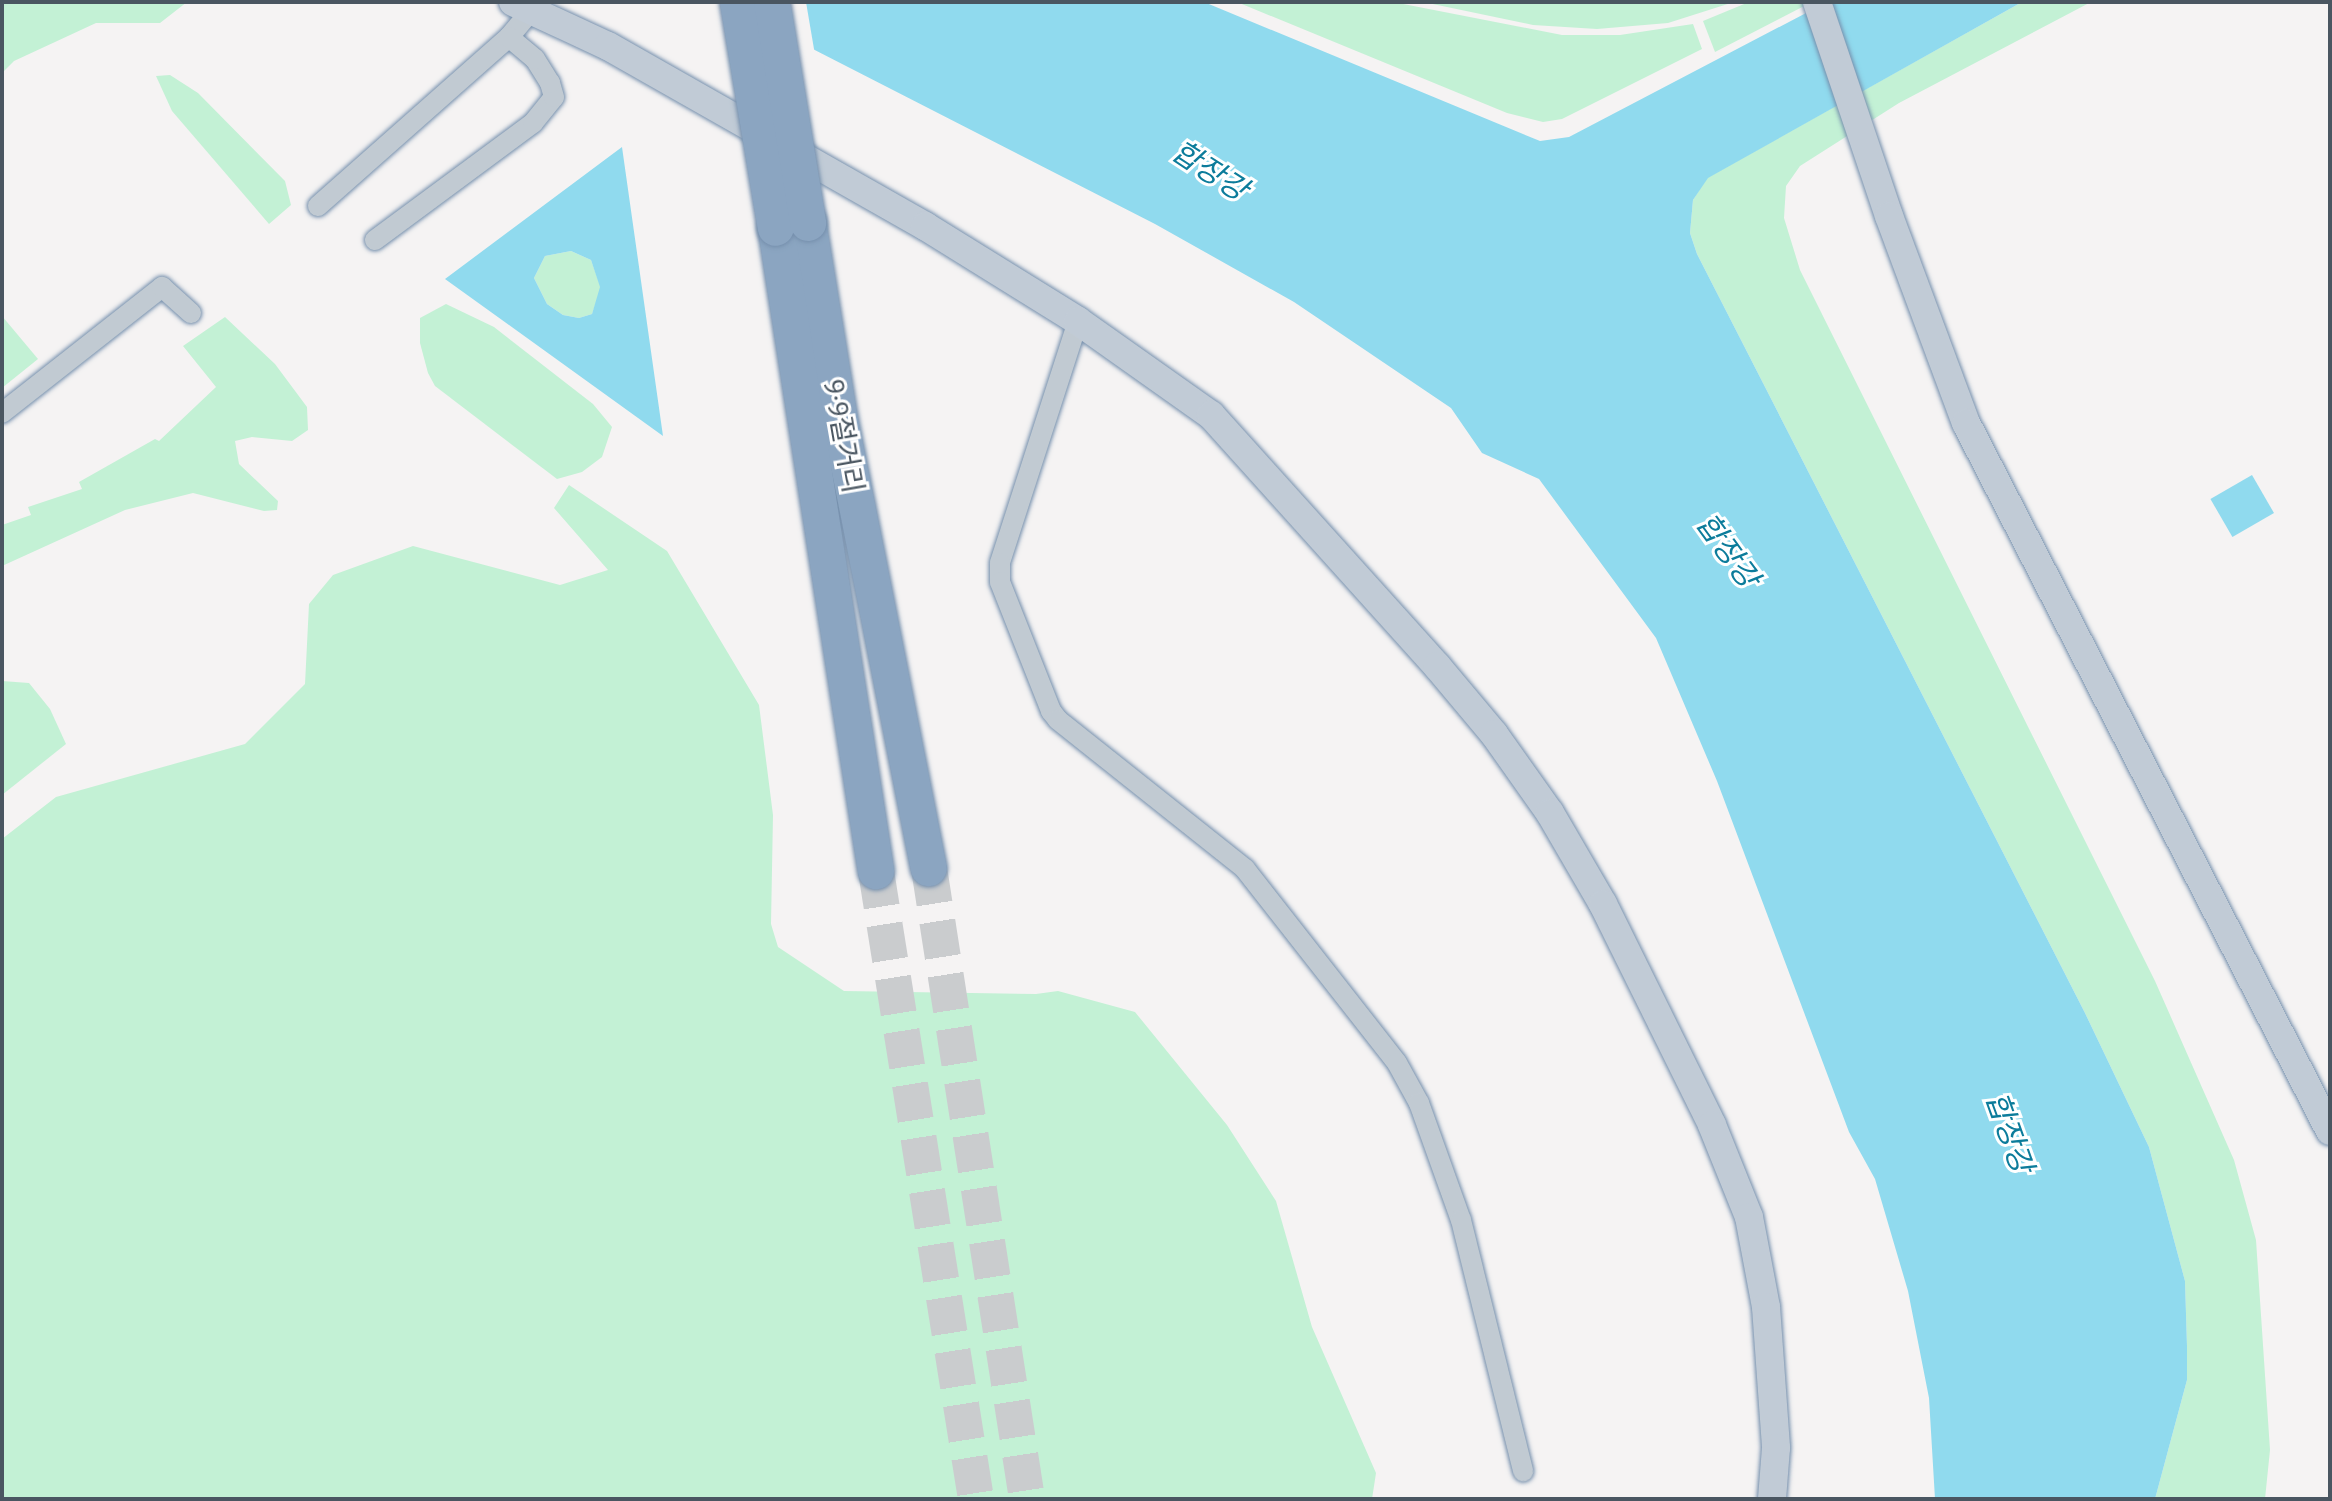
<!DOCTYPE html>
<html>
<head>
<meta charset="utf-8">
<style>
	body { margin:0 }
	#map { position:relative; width:2332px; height:1501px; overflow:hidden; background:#f5f3f3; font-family:"PT Sans","Noto Sans KR",sans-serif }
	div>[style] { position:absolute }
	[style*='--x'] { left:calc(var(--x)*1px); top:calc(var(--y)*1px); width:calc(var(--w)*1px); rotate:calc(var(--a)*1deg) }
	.green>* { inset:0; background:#c3f1d5 }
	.water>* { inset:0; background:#90daee; transform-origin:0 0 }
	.pier>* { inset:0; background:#f5f3f3 }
	.highway-tunnel>* { height:36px; margin-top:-18px; transform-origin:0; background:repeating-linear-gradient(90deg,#caccce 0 36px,transparent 0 54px) }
	.roads { filter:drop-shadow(0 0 2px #7690ad) drop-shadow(0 0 2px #7690ad) }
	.street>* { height:20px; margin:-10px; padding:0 10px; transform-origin:10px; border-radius:10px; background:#c1cad2 }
	.secondary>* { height:28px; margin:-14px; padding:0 14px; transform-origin:14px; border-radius:14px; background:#c1cbd6 }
	.highway>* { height:36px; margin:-18px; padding:0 18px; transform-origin:18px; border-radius:18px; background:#8ba5c1 }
	.bridges { filter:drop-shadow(0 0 2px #7690ad) drop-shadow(0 0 2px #7690ad) }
	.highway-bridge>* { height:36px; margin:-18px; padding:0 18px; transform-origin:18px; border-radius:18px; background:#8ba5c1 }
	span { translate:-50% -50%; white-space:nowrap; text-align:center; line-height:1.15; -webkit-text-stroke:6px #fff; paint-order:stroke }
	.street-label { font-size:28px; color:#4a5661 }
	.water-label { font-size:30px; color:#0c7c9b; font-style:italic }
	.frame { position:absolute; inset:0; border:4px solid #4a5661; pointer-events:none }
</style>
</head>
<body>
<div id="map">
	<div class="green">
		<i style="clip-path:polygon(2px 2px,187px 2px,160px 23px,96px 23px,14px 61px,2px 73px)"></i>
		<i style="clip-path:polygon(1237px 2px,1393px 2px,1562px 35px,1620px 35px,1693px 24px,1702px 49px,1562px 119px,1543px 122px,1507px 113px)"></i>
		<i style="clip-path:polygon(1423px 2px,1734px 2px,1668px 23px,1597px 29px,1533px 25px)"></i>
		<i style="clip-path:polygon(1749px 2px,1812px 2px,1715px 52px,1703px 21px)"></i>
		<i style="clip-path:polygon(2022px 2px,2091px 2px,1899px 103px,1800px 166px,1786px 186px,1784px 218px,1800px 270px,2155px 981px,2234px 1160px,2256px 1240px,2270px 1450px,2265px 1499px,2155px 1499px,2187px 1380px,2187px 1346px,2185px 1281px,2149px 1147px,2085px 1013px,1697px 254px,1690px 233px,1693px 200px,1707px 178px)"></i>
		<i style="clip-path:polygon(170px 75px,198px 93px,285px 181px,291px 205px,269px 224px,172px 111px,156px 76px)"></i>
		<i style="clip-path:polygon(571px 251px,591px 260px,601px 288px,592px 314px,579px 318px,563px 315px,547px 304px,534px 278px,545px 256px)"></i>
		<i style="clip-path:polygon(446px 304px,494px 327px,593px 404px,612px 427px,602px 457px,582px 472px,557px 479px,435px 386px,428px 373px,420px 343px,420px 318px)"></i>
		<i style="clip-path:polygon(2px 316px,38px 359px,2px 388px)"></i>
		<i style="clip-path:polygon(225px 317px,275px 364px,307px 407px,308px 430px,292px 441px,252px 437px,235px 441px,239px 464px,278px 501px,277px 510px,264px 511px,193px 493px,125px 510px,2px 566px,2px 525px,31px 515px,28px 507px,82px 489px,79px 482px,155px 439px,159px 441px,216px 387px,183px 346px)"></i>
		<i style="clip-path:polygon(569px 485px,667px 551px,759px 705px,773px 815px,771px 924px,778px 947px,844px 991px,1036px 994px,1058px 991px,1135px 1012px,1227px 1125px,1276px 1201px,1312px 1327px,1376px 1473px,1372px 1499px,2px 1499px,2px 839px,56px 797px,245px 744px,305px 684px,309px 604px,333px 575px,413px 546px,560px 585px,608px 570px,554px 508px)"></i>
		<i style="clip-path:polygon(2px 681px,29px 683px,50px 709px,66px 744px,2px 795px)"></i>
	</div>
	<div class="water">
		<i style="clip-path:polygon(721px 2px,1204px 2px,1540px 141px,1569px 137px,1827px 2px,2022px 2px,1708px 178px,1693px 200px,1690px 233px,1697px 254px,2085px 1013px,2149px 1147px,2185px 1281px,2187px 1346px,2187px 1380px,2155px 1499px,1935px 1499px,1929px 1398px,1908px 1291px,1875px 1179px,1849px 1132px,1717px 781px,1656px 638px,1539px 479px,1482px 453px,1451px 408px,1294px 302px,1155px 224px)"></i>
		<i style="clip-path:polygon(evenodd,622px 147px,663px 436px,445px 279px,622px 147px,571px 251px,591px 260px,600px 287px,592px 314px,579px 318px,563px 315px,547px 304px,534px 278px,545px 256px,571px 251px)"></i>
		<i style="left:2252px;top:475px;width:44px;height:48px;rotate:60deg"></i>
	</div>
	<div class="pier">
		<i style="clip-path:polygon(717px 2px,806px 2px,815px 55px,719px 6px)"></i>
	</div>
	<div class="highway-tunnel">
		<i style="--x:929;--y:868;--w:639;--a:81.17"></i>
		<i style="--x:876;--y:871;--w:636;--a:80.95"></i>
	</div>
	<div class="roads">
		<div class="street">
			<i style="--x:318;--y:206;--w:255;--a:-41.5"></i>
			<i style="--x:509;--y:37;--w:33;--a:-50"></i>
			<i style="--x:375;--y:240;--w:197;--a:-36.5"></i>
			<i style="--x:533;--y:123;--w:33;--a:-51"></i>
			<i style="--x:554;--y:97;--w:15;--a:-106"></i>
			<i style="--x:550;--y:83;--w:28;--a:-122"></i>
			<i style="--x:535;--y:59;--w:34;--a:-140"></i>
			<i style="--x:1078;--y:321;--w:254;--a:107.9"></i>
			<i style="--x:1000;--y:563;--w:19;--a:90"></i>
			<i style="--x:1000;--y:582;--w:139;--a:68.4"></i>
			<i style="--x:1051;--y:711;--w:11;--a:52"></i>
			<i style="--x:1058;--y:720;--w:239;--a:38.5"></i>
			<i style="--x:1245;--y:869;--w:246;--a:51.9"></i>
			<i style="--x:1397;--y:1063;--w:46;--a:61.2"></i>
			<i style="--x:1419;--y:1103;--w:124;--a:70.3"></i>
			<i style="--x:1461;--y:1220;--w:259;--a:76.1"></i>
			<i style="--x:2;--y:413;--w:204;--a:-38.2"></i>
			<i style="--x:162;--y:287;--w:39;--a:42"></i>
		</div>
		<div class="secondary">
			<i style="--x:513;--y:2;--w:105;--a:24.9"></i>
			<i style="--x:608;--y:46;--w:365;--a:29.6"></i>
			<i style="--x:925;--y:226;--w:180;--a:31.8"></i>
			<i style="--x:1078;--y:321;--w:163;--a:35.3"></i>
			<i style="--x:1211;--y:415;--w:338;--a:48"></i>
			<i style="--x:1437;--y:666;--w:89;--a:50"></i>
			<i style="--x:1494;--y:734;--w:97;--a:54.7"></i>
			<i style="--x:1550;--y:813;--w:105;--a:59.8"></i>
			<i style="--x:1603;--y:904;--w:246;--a:63.7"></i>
			<i style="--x:1712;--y:1125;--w:99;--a:68.1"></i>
			<i style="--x:1749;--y:1217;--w:92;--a:79.3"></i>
			<i style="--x:1766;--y:1307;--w:141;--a:85.9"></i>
			<i style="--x:1776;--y:1448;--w:51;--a:94.5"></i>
			<i style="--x:1817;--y:2;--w:226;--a:71.4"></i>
			<i style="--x:1889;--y:216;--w:221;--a:69.6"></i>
			<i style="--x:1966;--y:423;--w:796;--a:62.79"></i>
		</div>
		<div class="highway">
			<i style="--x:808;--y:223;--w:194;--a:80.8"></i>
			<i style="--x:839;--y:415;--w:462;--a:78.8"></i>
			<i style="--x:776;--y:228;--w:651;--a:81.16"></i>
		</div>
	</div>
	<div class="bridges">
		<div class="highway-bridge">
			<i style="--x:738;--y:2;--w:229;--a:80.5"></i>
			<i style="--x:772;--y:2;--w:224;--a:80.7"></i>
		</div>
	</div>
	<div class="street-label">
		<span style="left:844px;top:436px;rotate:80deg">9·9절거리</span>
	</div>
	<div class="water-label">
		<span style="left:1210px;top:170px;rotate:33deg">합장강</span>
		<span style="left:1728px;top:550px;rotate:54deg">합장강</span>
		<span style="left:2010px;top:1132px;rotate:70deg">합장강</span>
	</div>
	<div class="frame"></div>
</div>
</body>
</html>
